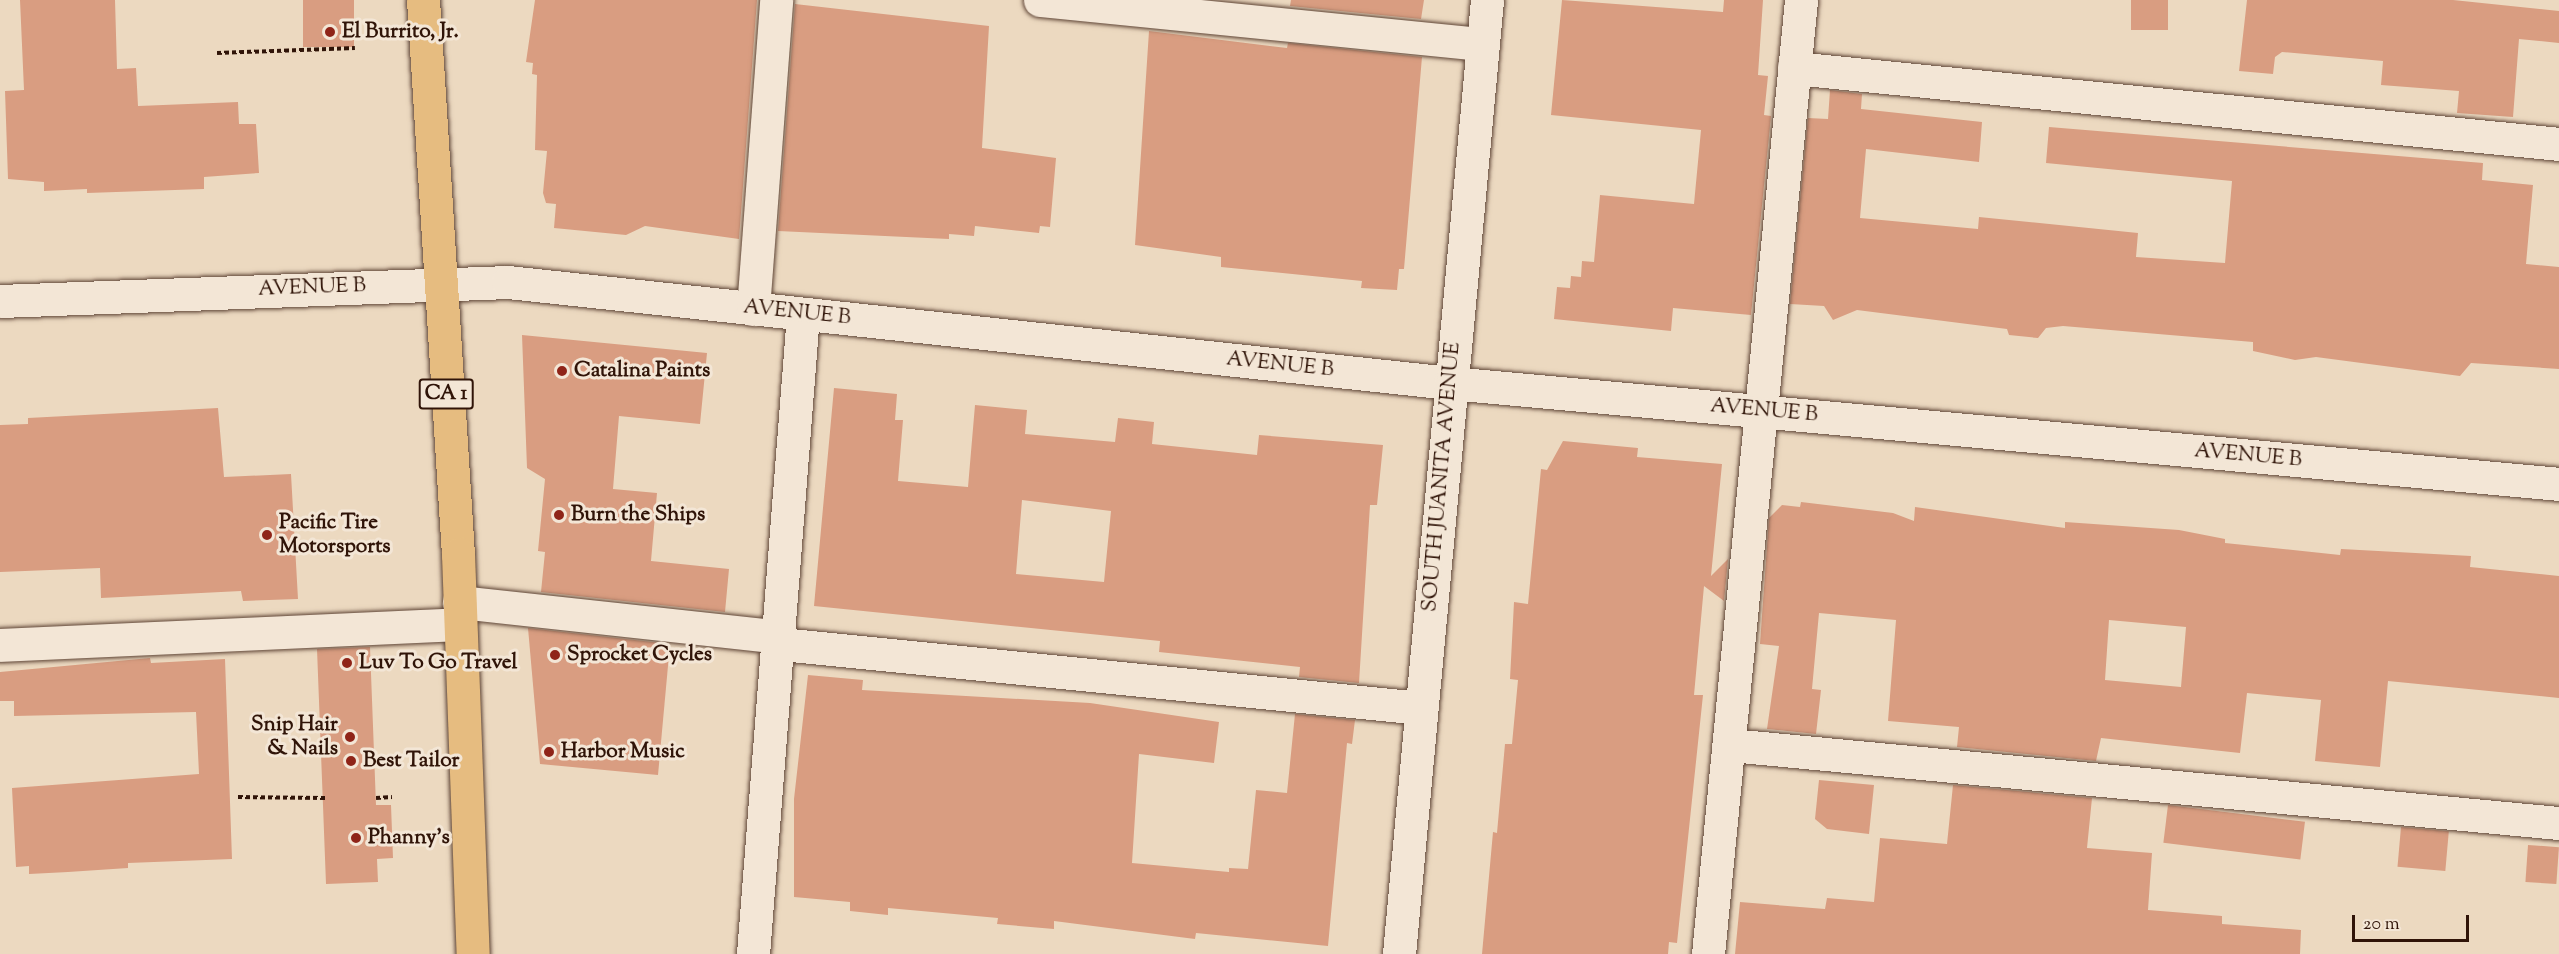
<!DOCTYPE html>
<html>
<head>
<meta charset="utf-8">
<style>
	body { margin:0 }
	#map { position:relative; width:2559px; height:954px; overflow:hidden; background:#ecd9c0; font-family:"Sorts Mill Goudy",serif }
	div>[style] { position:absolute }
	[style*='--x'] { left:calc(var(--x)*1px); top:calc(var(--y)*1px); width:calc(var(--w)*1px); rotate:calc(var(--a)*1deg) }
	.building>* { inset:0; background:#d99d81; transform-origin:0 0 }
	.path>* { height:4px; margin-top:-2px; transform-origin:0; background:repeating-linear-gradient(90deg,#301408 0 4.5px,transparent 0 7.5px) }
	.roads { filter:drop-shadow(0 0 2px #5f4536) drop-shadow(0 0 2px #5f4536) }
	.minor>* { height:33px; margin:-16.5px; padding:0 16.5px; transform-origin:16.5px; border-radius:16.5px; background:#f3e6d6 }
	.highway>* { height:33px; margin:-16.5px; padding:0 16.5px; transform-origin:16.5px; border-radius:16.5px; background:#e6bc80 }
	.dots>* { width:16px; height:16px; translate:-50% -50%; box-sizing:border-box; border:3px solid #f3e6d6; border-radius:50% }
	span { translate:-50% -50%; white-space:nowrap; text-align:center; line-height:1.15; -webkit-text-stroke:6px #f3e6d6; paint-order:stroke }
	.shield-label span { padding:2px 4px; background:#f3e6d6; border:2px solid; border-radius:4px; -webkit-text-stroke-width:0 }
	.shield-label { font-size:20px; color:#301408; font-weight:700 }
	.poi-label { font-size:21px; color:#301408; font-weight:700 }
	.left { translate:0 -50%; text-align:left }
	.right { translate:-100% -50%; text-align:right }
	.street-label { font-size:21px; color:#301408 }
	.scale { position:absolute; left:2352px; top:915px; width:117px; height:27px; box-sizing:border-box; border:3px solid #301408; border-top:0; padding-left:8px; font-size:18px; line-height:21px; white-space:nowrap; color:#301408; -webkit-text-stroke:4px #f3e6d6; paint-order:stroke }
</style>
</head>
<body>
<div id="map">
	<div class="building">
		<i style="clip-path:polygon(20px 0,115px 0,117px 69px,136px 68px,138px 106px,238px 102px,239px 124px,256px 124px,259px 173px,204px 177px,204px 189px,87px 193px,87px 189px,44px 191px,44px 182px,8px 179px,5px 91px,24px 90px)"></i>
		<i style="left:303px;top:0;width:51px;height:47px"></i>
		<i style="clip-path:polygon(535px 0,757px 0,739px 239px,645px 226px,626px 235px,554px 228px,556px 204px,546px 203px,543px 193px,547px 151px,535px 150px,537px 75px,532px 74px,533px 63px,526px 62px)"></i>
		<i style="clip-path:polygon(1291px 0,1424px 0,1421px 19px,1290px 6px)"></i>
		<i style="clip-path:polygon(1562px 0,1723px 12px,1724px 0,1763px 0,1758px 75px,1768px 76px,1764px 115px,1771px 116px,1751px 315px,1673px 308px,1671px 331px,1554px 319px,1557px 287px,1570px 288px,1571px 276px,1581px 277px,1582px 261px,1594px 262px,1600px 195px,1694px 204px,1701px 130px,1551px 115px)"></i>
		<i style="left:2131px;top:0;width:37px;height:30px"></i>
		<i style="clip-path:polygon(2247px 0,2453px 0,2559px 11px,2559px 43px,2519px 39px,2513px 117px,2457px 113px,2459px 91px,2381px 85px,2383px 61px,2282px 52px,2275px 57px,2273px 74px,2239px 71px)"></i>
		<i style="clip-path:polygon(795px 4px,989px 26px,982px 148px,1056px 158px,1050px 227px,1040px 226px,1039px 233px,975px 226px,974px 236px,949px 234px,949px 239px,778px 231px)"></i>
		<i style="clip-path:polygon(1149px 31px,1287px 48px,1288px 43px,1422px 57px,1404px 269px,1399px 269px,1397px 290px,1361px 288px,1362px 281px,1221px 267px,1221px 257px,1135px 245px)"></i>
		<i style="clip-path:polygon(1830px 90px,1862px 94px,1861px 109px,1982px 122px,1979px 162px,1866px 149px,1860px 218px,1978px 229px,1979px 217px,2138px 233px,2136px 257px,2225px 263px,2232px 181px,2046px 163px,2049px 127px,2483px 163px,2482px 180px,2533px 185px,2526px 264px,2559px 267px,2559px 369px,2471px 363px,2460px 376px,2316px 357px,2295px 360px,2253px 351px,2253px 342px,2063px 326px,2046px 328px,2038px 338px,2009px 335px,2007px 329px,1857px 310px,1833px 320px,1824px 306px,1790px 304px,1808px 118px,1828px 119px)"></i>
		<i style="clip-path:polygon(522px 335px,707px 353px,700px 424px,619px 416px,613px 489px,657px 493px,651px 561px,729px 569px,725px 612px,541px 592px,545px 552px,538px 551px,545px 479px,527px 468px)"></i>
		<i style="clip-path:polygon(evenodd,834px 388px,897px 394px,895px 420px,903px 420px,898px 481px,968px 487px,975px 405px,1027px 410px,1025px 434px,1115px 442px,1118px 418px,1154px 422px,1152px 444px,1257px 455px,1259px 435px,1383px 445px,1377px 505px,1370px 505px,1359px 683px,1299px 677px,1300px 667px,1159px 652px,1160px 641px,814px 606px,834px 388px,1022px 500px,1111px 511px,1104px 582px,1016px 574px,1022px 500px)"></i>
		<i style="clip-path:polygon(218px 408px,224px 477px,291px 474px,298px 599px,243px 601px,241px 591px,101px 598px,100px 568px,0 572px,0 425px,28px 424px,28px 418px)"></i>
		<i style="clip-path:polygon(1563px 441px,1638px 448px,1637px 457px,1722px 464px,1711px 576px,1728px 559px,1724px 601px,1704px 586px,1694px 695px,1703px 695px,1677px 943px,1669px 942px,1668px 954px,1482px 954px,1493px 832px,1497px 833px,1505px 744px,1512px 744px,1518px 680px,1510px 679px,1514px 602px,1528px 604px,1541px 469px,1547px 470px)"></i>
		<i style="clip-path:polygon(evenodd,1801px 502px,1893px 513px,1914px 521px,1915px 507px,2065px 528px,2065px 522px,2179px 530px,2225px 539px,2225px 543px,2340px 555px,2341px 549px,2471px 556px,2470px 567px,2559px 576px,2559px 698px,2388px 681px,2380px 767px,2315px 761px,2321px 700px,2247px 693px,2240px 753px,2101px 738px,2096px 761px,1957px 747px,1959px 727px,1888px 721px,1896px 620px,1819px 613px,1812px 689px,1821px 690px,1816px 734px,1767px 729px,1779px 646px,1760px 644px,1769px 518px,1782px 505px,1800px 507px,1801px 502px,2109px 620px,2186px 627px,2181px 687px,2105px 680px,2109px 620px)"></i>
		<i style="clip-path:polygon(528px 628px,670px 644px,658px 775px,540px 764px)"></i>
		<i style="clip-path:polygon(370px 647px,376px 805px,391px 805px,393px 858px,377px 859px,378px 882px,326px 884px,317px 649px)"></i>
		<i style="clip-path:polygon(150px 658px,151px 663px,225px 659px,232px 859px,128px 863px,128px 868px,68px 872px,29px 874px,29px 866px,16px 867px,12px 788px,199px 774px,196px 712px,14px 716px,14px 701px,0 701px,0 672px)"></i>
		<i style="clip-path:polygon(808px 675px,863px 680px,862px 690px,1090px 703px,1219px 722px,1214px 763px,1139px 754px,1132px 863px,1229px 872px,1229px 868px,1248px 869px,1256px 790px,1287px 793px,1295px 714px,1355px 720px,1352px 744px,1347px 743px,1328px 946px,1196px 933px,1195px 939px,1054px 921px,1054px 929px,997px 924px,998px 918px,888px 908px,888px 915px,850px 911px,850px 902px,794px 897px,794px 799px)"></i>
		<i style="clip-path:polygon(1819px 780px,1874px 785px,1869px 834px,1827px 829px,1815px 819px)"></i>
		<i style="clip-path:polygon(1953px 785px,2092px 798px,2087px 848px,2152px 853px,2148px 910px,2222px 916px,2222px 924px,2301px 930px,2300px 954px,1735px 954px,1740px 902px,1825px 909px,1827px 898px,1874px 902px,1880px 838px,1947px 844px)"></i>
		<i style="left:2168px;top:805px;width:138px;height:38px;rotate:7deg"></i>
		<i style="left:2401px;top:827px;width:48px;height:40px;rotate:5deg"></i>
		<i style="left:2528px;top:845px;width:31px;height:37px;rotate:4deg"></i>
	</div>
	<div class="path">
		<i style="--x:217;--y:53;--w:138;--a:-2.1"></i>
		<i style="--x:238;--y:797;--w:87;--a:0.7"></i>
		<i style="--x:376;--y:798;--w:16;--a:-4"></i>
	</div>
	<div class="roads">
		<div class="minor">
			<i style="--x:1040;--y:0;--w:445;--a:5.7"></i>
			<i style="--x:1794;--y:68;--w:769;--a:5.67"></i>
			<i style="--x:0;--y:301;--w:508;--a:-2.14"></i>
			<i style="--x:508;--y:282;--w:947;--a:6.12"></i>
			<i style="--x:1450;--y:383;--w:1114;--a:5.2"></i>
			<i style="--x:753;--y:309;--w:310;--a:-85.7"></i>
			<i style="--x:459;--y:602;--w:324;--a:6.2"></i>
			<i style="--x:781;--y:644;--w:643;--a:5.71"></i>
			<i style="--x:0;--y:645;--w:460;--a:-2.6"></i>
			<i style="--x:1730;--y:745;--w:833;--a:5.38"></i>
			<i style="--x:753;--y:954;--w:642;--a:-85.53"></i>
			<i style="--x:1399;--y:954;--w:958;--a:-84.73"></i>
			<i style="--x:1708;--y:954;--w:959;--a:-84.43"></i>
		</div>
		<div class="highway">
			<i style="--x:423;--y:0;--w:555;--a:86.39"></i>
			<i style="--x:458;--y:554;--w:400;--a:87.9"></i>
		</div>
	</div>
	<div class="dots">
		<i style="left:330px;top:32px;background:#8f2418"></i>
		<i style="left:562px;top:371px;background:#8f2418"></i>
		<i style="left:559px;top:515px;background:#8f2418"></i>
		<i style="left:267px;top:535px;background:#8f2418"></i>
		<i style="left:555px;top:655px;background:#8f2418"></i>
		<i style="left:347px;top:663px;background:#8f2418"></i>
		<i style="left:350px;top:737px;background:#8f2418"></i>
		<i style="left:549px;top:752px;background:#8f2418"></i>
		<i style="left:351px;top:761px;background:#8f2418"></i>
		<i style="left:356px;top:838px;background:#8f2418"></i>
	</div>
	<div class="shield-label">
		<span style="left:446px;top:394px">CA 1</span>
	</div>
	<div class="poi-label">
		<span class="left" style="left:342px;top:32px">El Burrito, Jr.</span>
		<span class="left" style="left:574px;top:371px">Catalina Paints</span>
		<span class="left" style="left:571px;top:515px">Burn the Ships</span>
		<span class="left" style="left:279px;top:535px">Pacific Tire<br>Motorsports</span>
		<span class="left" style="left:567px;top:655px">Sprocket Cycles</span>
		<span class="left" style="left:359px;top:663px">Luv To Go Travel</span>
		<span class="right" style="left:338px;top:737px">Snip Hair<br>&amp; Nails</span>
		<span class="left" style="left:561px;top:752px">Harbor Music</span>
		<span class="left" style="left:363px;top:761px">Best Tailor</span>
		<span class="left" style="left:368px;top:838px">Phanny's</span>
	</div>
	<div class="street-label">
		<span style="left:312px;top:288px;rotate:-2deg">AVENUE B</span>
		<span style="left:797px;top:313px;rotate:6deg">AVENUE B</span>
		<span style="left:1280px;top:365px;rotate:6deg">AVENUE B</span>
		<span style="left:1764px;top:411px;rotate:5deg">AVENUE B</span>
		<span style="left:2248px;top:456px;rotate:5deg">AVENUE B</span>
		<span style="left:1442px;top:477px;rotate:-85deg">SOUTH JUANITA AVENUE</span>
	</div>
	<div class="scale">20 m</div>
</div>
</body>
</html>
